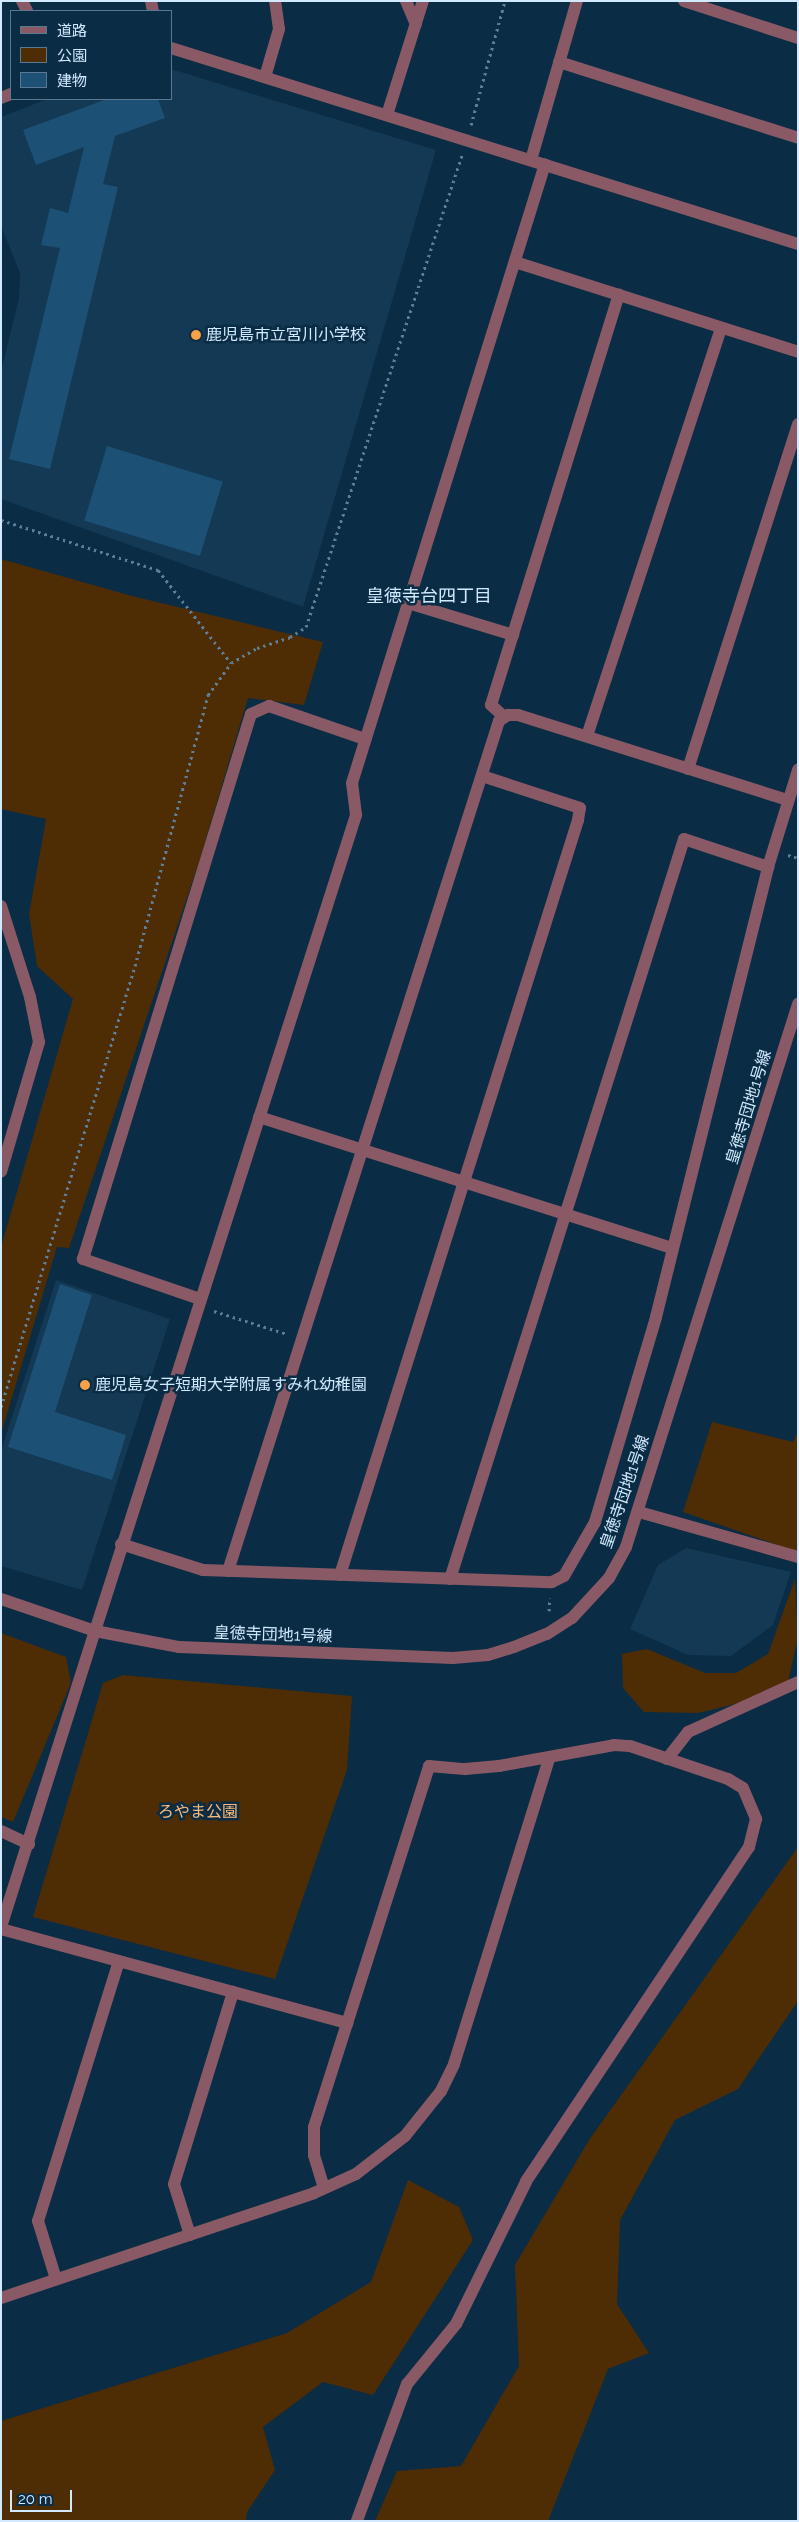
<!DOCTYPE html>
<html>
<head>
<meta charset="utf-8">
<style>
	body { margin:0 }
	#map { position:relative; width:799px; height:2522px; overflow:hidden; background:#0a2c44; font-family:Raleway,"Noto Sans JP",sans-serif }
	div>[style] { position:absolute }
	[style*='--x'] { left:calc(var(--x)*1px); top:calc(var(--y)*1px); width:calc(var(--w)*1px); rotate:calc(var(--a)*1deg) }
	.built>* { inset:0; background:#133954 }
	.green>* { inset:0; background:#4e2c04 }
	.building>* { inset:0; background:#1c5075; transform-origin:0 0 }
	.path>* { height:3px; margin-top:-1.5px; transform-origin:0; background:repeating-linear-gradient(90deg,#607e95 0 2.5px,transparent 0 6.5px) }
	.minor>* { height:12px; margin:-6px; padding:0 6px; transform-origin:6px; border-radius:6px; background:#895a65 }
	.tertiary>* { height:12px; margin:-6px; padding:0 6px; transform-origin:6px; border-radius:6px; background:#895a65 }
	.dots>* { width:14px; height:14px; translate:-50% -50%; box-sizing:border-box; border:2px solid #0a2c44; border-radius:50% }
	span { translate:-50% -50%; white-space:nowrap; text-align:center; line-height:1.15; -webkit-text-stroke:5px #0a2c44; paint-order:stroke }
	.poi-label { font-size:16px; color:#d1eaff }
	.left { translate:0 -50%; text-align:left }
	.street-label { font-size:16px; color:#d1eaff }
	.park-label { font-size:16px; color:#feba7a }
	.neighbourhood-label { font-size:18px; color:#d1eaff }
	.frame { position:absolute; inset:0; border:2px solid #d1eaff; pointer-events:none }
	.legend { position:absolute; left:10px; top:10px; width:162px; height:90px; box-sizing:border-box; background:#0a2c44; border:1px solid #5a788f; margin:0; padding:6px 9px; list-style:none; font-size:15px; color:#d1eaff }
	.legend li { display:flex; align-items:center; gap:10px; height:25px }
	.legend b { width:25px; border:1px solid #5a788f }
	.scale { position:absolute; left:10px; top:2490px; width:62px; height:22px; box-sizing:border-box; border:2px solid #d1eaff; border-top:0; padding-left:6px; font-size:15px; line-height:18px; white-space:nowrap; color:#d1eaff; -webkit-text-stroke:4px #0a2c44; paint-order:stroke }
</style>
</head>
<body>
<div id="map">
	<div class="built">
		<i style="clip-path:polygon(171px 69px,436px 150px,303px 607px,1px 499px,1px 372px,19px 298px,20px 273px,1px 226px,1px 117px,47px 99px,171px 99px)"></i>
		<i style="clip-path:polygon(56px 1280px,170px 1319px,82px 1590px,1px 1566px,1px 1451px)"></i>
		<i style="clip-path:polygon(686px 1548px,791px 1572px,773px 1625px,731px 1656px,688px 1655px,630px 1629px,658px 1565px)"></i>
	</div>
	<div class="green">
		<i style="clip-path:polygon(1px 559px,132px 596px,323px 642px,304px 705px,248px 698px,199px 862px,69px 1248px,57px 1247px,1px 1434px,1px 1247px,73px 999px,37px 966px,29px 914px,46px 819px,1px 809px)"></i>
		<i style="clip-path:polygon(712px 1422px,793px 1442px,798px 1431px,798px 1552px,683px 1512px)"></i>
		<i style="clip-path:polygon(795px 1579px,798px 1638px,788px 1682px,748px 1701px,698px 1713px,644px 1712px,623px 1688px,622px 1654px,647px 1649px,705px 1673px,736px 1673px,768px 1654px)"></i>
		<i style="clip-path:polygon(1px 1633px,66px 1657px,71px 1683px,13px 1822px,1px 1817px)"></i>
		<i style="clip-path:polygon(123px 1675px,352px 1696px,347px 1770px,275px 1979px,33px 1917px,103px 1683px)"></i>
		<i style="clip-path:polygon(798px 1847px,798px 2001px,738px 2089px,675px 2120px,620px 2220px,617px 2304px,649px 2353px,608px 2369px,548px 2521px,375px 2521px,397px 2471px,461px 2466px,519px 2366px,515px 2265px,589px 2140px)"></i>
		<i style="clip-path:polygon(408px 2180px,459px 2207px,473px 2240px,373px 2395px,323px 2382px,263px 2427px,275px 2470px,247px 2512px,246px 2521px,1px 2521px,1px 2421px,287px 2333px,371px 2282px)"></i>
	</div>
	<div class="building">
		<i style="clip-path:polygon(107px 99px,158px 99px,165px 118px,115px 136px,103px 184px,118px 187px,50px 469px,9px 459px,60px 248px,41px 245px,50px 208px,68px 213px,84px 147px,36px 165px,23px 130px)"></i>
		<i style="left:107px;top:446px;width:121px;height:78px;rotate:17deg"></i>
		<i style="clip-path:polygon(60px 1284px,92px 1295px,55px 1412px,126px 1435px,112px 1480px,8px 1447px)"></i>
	</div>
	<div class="path">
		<i style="--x:471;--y:125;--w:129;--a:-74.7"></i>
		<i style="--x:1;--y:520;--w:165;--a:17.7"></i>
		<i style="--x:158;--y:570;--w:118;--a:51.9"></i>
		<i style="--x:788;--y:855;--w:10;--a:17"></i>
		<i style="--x:214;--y:1311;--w:77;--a:17.5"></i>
		<i style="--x:1;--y:1407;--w:461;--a:-73.1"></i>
		<i style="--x:135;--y:966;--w:281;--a:-74.9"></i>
		<i style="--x:208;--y:695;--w:39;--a:-54"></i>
		<i style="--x:231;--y:663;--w:30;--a:-30"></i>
		<i style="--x:257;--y:648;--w:35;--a:-18"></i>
		<i style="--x:290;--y:637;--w:19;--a:-32"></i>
		<i style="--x:306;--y:627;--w:497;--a:-71.7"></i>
		<i style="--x:549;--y:1611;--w:13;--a:-86"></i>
	</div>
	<div class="minor">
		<i style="--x:22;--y:1;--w:11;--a:63"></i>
		<i style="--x:151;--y:1;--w:10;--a:79"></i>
		<i style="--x:406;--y:1;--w:25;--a:67"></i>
		<i style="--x:684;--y:1;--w:120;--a:18"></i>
		<i style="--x:171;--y:48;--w:657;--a:17.36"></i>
		<i style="--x:559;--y:62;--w:251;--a:17.6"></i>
		<i style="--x:265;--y:77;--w:50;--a:-73.7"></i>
		<i style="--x:279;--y:29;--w:28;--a:-98"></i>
		<i style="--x:1;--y:98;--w:11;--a:-22"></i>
		<i style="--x:387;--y:115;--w:120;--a:-72.5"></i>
		<i style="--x:531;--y:160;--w:166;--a:-73.9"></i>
		<i style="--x:515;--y:262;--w:297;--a:17.6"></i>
		<i style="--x:408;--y:603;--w:110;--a:16.9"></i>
		<i style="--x:504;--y:717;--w:18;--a:-137"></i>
		<i style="--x:491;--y:705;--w:430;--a:-72.7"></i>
		<i style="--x:587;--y:736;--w:429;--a:-71.8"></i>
		<i style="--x:688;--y:769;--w:362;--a:-72.3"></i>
		<i style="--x:1;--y:906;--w:96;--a:72.3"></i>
		<i style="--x:30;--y:997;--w:46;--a:78.7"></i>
		<i style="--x:39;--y:1042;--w:135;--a:106.3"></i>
		<i style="--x:259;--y:1117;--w:434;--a:17.6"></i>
		<i style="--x:200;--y:1299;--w:124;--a:-161.1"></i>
		<i style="--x:83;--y:1259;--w:570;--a:-72.87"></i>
		<i style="--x:251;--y:714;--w:20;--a:-24"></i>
		<i style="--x:269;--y:706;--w:102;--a:19"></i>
		<i style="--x:639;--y:1512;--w:165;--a:15.8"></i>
		<i style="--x:121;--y:1544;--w:86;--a:17.6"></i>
		<i style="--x:203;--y:1570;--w:349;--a:2"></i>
		<i style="--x:552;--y:1582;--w:13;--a:-27"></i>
		<i style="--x:564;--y:1576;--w:62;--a:-60.1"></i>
		<i style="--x:595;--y:1522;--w:214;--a:-73.4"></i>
		<i style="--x:656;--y:1317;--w:464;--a:-76"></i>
		<i style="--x:768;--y:867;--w:102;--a:-72.8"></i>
		<i style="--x:228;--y:1571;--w:892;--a:-72.32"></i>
		<i style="--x:499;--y:721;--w:11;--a:-34"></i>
		<i style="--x:508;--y:715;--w:10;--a:0"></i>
		<i style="--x:518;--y:715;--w:283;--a:17.5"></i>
		<i style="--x:340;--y:1575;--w:792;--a:-72.5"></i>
		<i style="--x:578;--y:820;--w:12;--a:-81"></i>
		<i style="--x:580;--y:808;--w:103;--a:-161.9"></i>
		<i style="--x:450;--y:1579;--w:776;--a:-72.45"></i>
		<i style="--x:684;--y:839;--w:89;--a:18.4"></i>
		<i style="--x:95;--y:1631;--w:857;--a:-72.26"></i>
		<i style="--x:356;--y:815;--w:32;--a:-97"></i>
		<i style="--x:352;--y:783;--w:648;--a:-72.68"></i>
		<i style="--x:667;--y:1759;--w:34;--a:-52"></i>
		<i style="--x:688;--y:1732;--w:121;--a:-24.4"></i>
		<i style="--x:1;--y:1831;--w:31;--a:25"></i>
		<i style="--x:1;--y:1929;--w:359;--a:15.2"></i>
		<i style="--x:324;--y:2188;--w:34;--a:-107"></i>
		<i style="--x:314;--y:2155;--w:28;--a:-90"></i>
		<i style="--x:314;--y:2127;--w:379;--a:-72.3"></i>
		<i style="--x:429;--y:1766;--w:36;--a:5"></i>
		<i style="--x:465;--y:1769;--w:34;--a:-5"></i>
		<i style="--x:499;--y:1766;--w:117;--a:-10.3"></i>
		<i style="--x:614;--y:1745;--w:16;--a:4"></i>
		<i style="--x:630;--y:1746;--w:103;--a:18.6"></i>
		<i style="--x:728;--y:1779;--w:17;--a:31"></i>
		<i style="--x:743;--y:1788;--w:34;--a:67"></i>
		<i style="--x:756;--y:1819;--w:29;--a:104"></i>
		<i style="--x:749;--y:1847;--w:402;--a:123.7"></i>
		<i style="--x:526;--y:2182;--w:158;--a:116.2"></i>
		<i style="--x:456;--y:2324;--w:77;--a:129.2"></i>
		<i style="--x:407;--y:2384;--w:146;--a:110.1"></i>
		<i style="--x:190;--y:2235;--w:53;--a:-107.4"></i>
		<i style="--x:174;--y:2184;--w:201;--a:-72.9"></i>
		<i style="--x:56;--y:2279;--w:61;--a:-107.2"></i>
		<i style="--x:38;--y:2221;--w:272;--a:-72.7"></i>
		<i style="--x:1;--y:2298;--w:330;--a:-18.5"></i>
		<i style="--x:314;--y:2193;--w:46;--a:-24.3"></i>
		<i style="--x:356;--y:2174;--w:62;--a:-37.8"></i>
		<i style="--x:405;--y:2136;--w:58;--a:-51.3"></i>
		<i style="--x:441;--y:2091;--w:30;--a:-64"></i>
		<i style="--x:454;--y:2064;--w:319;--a:-72.7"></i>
	</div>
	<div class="tertiary">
		<i style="--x:1;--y:1599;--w:99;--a:18.8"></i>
		<i style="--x:95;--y:1631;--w:86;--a:10.8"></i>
		<i style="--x:179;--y:1647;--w:274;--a:2.3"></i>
		<i style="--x:453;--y:1658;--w:35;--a:-5"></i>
		<i style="--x:488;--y:1655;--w:27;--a:-17"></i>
		<i style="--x:514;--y:1647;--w:35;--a:-22"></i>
		<i style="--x:547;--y:1634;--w:30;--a:-33"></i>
		<i style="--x:572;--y:1618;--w:54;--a:-47.2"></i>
		<i style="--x:609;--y:1578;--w:35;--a:-61"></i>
		<i style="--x:626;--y:1547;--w:570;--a:-72.42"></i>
		<i style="--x:1;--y:1927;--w:311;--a:-72.4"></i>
	</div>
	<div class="dots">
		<i style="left:196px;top:335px;background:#f7a149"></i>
		<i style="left:85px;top:1385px;background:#f7a149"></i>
	</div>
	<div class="poi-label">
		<span class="left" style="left:206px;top:335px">鹿児島市立宮川小学校</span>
		<span class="left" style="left:95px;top:1385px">鹿児島女子短期大学附属すみれ幼稚園</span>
	</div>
	<div class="street-label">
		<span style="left:749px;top:1107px;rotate:-73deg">皇徳寺団地1号線</span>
		<span style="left:625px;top:1492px;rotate:-71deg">皇徳寺団地1号線</span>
		<span style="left:273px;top:1635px;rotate:2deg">皇徳寺団地1号線</span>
	</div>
	<div class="park-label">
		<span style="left:198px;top:1812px">ろやま公園</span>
	</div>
	<div class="neighbourhood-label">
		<span style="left:429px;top:596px">皇徳寺台四丁目</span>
	</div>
	<div class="frame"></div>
	<ul class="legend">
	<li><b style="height:6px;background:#895a65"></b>道路</li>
	<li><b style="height:14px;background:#4e2c04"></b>公園</li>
	<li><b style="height:14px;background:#1c5075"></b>建物</li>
	</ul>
	<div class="scale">20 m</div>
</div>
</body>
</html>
